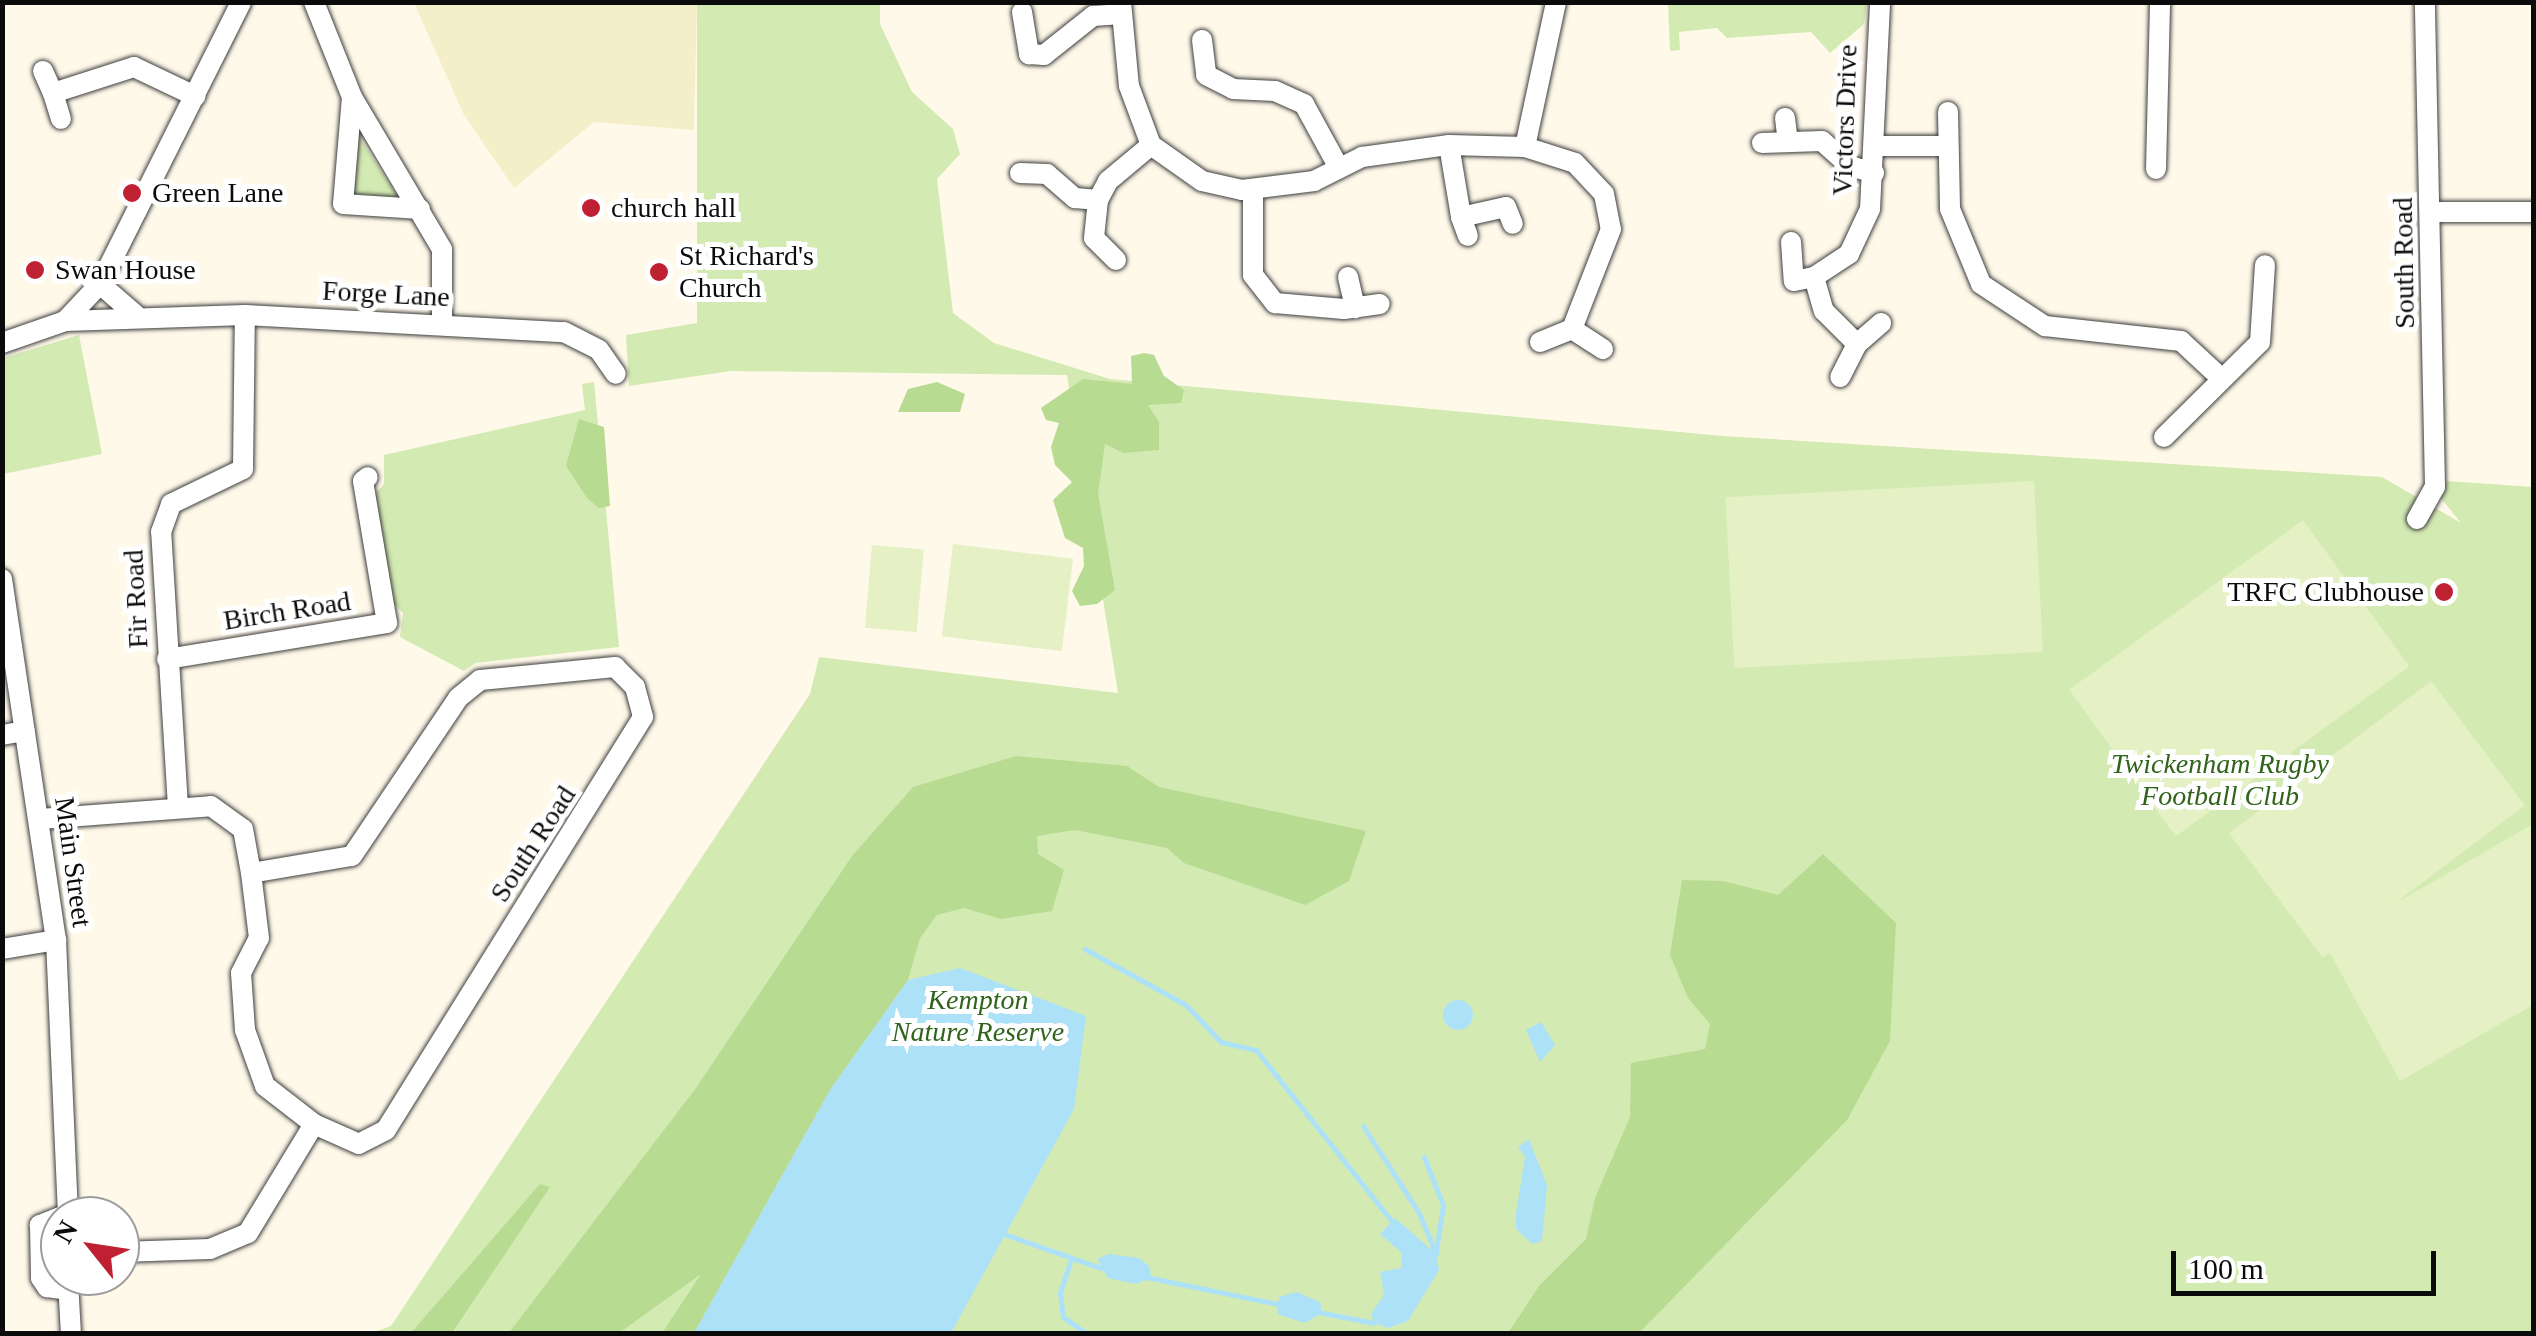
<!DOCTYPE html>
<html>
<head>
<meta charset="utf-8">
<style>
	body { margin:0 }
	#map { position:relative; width:2536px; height:1336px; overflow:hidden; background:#fff9ea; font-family:"Times New Roman",serif }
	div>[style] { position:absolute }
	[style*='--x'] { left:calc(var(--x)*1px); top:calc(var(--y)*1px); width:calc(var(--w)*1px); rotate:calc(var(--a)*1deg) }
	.farmland>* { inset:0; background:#f5efc9 }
	.green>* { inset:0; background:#d3eab3 }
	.forest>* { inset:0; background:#b8db92 }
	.pitch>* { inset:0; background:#e5f1c5; transform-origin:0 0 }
	.water>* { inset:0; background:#ade1f8 }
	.round { border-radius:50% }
	.stream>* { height:5px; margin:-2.5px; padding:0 2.5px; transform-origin:2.5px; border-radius:2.5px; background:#ade1f8 }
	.roads { filter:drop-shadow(0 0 2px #3e3e3e) drop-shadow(0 0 2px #3e3e3e) }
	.minor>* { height:20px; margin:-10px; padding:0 10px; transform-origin:10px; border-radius:10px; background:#fff }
	.dots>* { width:28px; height:28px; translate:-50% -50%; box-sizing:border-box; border:5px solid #fff; border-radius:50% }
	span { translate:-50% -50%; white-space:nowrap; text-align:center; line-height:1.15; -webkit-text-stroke:10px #fff; paint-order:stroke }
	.street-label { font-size:28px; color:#0b0b0b }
	.poi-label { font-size:28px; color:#0b0b0b }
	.left { translate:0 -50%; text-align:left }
	.right { translate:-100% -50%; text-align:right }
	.park-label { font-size:28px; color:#2f641a; font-style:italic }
	.frame { position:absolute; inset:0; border:5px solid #0b0b0b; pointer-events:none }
	.north { position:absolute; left:40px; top:1196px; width:100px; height:100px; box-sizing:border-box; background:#fff; border:2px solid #9d9d9d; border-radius:50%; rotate:300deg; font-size:28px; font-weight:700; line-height:40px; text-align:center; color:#0b0b0b }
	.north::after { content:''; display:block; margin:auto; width:35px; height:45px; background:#bf2032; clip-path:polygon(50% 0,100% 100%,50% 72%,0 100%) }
	.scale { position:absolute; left:2171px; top:1251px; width:265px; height:45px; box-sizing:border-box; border:5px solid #0b0b0b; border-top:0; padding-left:12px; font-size:30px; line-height:35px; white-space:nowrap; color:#0b0b0b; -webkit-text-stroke:8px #fff; paint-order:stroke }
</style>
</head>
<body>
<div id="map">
	<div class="farmland">
		<i style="clip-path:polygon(414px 3px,697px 3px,694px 130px,594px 122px,514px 188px,464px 115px)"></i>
	</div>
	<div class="green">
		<i style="clip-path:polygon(697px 3px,880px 3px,880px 24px,912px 92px,953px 129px,960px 154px,937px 179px,953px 313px,994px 343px,1110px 379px,1723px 436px,2382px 477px,2461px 523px,2441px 498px,2447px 481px,2533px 487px,2533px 1333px,368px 1334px,391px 1326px,810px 694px,819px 657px,1118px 693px,1067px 375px,731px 371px,629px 386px,626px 335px,697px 323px)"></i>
		<i style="clip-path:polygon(1668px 3px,1668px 2px,1867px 3px,1864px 24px,1830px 53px,1811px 32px,1727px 38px,1717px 28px,1679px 32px,1680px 50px,1670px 51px)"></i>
		<i style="clip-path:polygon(360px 138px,397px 196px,364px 201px,350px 193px,353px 140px)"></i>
		<i style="clip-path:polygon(79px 335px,102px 454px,3px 474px,3px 358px)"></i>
		<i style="clip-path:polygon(594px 382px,619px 647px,475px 663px,464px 671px,400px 637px,403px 613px,391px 601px,372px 497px,384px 484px,384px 455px,585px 410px,582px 384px)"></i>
	</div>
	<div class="forest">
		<i style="clip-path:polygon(1144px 353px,1154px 355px,1164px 376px,1184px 390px,1181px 403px,1148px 405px,1159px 422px,1159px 450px,1123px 453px,1105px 444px,1098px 494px,1115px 590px,1097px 604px,1080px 606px,1072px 591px,1084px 566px,1083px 548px,1065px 538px,1053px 500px,1072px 482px,1055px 465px,1051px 447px,1059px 423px,1046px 420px,1041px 408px,1083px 379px,1132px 384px,1131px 356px)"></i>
		<i style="clip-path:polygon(937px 382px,965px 394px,960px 412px,898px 412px,908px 389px)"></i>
		<i style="clip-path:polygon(579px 419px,604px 427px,610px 506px,599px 508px,587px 498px,566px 466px)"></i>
		<i style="clip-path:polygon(1016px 756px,1127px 766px,1159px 787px,1366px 831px,1349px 881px,1305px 905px,1184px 863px,1167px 848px,1075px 830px,1037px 836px,1038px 854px,1064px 870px,1052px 911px,1001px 919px,964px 908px,937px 915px,920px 938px,908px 980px,830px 1090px,694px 1333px,662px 1333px,701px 1274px,619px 1333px,508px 1334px,696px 1088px,852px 856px,913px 787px)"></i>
		<i style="clip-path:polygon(1823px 854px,1896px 923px,1890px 1041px,1847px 1120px,1639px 1333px,1508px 1333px,1539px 1286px,1586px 1239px,1595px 1198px,1630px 1117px,1631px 1063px,1705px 1049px,1710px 1024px,1688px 998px,1670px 955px,1682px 880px,1723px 881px,1778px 895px)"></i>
		<i style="clip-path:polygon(540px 1184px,550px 1187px,452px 1333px,411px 1333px)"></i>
	</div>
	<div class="pitch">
		<i style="left:2034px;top:481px;width:171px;height:309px;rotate:87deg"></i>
		<i style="left:2303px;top:520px;width:181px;height:289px;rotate:54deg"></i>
		<i style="left:953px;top:544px;width:121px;height:93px;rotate:7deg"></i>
		<i style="left:872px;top:545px;width:52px;height:83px;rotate:5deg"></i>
		<i style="left:2431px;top:681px;width:156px;height:253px;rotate:53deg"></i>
		<i style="clip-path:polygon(2533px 824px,2533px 1005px,2400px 1081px,2325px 944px)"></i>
	</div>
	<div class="water">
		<i style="clip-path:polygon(960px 968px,1086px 1016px,1074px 1109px,951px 1333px,694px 1333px,830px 1090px,908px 980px)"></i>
		<i class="round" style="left:1443px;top:1000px;width:30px;height:30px"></i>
		<i style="clip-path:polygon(1541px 1022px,1555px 1045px,1540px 1062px,1526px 1030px)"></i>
		<i style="clip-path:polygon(1529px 1139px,1547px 1185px,1542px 1241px,1532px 1244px,1516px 1229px,1516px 1213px,1525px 1157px,1518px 1147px)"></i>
		<i style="clip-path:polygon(1395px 1218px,1436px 1254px,1439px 1270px,1408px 1321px,1388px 1328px,1374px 1323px,1371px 1314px,1384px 1295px,1380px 1272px,1401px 1268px,1402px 1253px,1380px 1234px)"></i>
		<i style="clip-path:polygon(1109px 1254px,1139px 1258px,1150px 1267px,1151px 1278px,1136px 1284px,1108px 1278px,1097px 1259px)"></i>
		<i style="clip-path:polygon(1297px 1292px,1320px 1302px,1322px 1313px,1305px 1323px,1277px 1314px,1279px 1297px)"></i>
	</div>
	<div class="stream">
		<i style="--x:1085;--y:949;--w:115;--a:29"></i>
		<i style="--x:1186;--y:1005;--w:51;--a:46.6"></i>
		<i style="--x:1221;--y:1042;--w:36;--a:13"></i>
		<i style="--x:1256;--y:1050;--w:216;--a:51.6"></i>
		<i style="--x:1363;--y:1126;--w:103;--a:57.2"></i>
		<i style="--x:1419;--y:1213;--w:44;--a:67.5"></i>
		<i style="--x:1424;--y:1157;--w:52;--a:68.4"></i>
		<i style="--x:1443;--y:1205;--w:47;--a:98.7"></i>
		<i style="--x:1004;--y:1234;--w:103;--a:19.3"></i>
		<i style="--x:1070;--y:1262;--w:33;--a:108"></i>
		<i style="--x:1060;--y:1293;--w:24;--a:83"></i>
		<i style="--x:1063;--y:1317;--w:29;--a:35"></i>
		<i style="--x:1146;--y:1277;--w:135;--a:11.6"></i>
		<i style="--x:1318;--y:1312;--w:57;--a:11.1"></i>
	</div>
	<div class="roads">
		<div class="minor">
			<i style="--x:314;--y:2;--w:102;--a:68.2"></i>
			<i style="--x:352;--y:97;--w:177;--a:59.4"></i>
			<i style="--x:442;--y:249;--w:75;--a:90"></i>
			<i style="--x:1121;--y:2;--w:84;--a:84.6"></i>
			<i style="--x:1129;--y:86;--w:63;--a:69.6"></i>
			<i style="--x:1151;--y:145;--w:62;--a:35.2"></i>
			<i style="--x:1202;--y:181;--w:41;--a:12.7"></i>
			<i style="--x:1242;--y:190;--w:73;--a:-7.1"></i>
			<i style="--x:1314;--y:181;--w:54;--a:-26.6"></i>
			<i style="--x:1362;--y:157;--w:88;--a:-7.9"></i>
			<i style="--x:1449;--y:145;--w:76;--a:1.5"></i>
			<i style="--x:1525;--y:147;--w:52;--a:17.7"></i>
			<i style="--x:1575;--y:163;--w:42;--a:46.9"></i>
			<i style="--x:1604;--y:194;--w:36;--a:79"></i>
			<i style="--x:1611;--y:229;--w:107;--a:111.3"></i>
			<i style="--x:1572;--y:329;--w:37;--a:33"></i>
			<i style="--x:1022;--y:12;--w:43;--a:80.5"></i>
			<i style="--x:1029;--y:54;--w:15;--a:4"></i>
			<i style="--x:1044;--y:55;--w:63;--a:-38.5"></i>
			<i style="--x:1093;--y:16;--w:29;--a:-4"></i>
			<i style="--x:1202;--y:40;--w:35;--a:83"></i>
			<i style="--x:1206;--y:75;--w:30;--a:27"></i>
			<i style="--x:1233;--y:89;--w:42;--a:2.7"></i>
			<i style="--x:1275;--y:91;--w:32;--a:24"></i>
			<i style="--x:1304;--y:104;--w:73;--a:61.3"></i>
			<i style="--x:43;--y:71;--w:24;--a:66"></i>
			<i style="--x:53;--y:93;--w:85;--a:-17.8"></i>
			<i style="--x:134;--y:67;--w:68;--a:25.4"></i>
			<i style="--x:53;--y:93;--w:27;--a:73"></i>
			<i style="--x:352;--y:97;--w:107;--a:94.8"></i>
			<i style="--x:343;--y:204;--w:77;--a:3.7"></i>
			<i style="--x:1948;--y:112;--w:97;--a:88.8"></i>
			<i style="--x:1950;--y:209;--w:81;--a:67.5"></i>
			<i style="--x:1981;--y:284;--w:77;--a:33.3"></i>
			<i style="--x:2045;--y:326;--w:137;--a:6.3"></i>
			<i style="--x:2181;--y:341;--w:56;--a:42.8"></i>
			<i style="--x:1785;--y:118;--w:24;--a:83"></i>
			<i style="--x:1762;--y:143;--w:60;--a:-1.9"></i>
			<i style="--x:1822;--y:141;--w:38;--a:42"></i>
			<i style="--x:1850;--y:166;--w:25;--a:16"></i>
			<i style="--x:1449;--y:145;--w:73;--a:80.5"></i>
			<i style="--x:1461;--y:217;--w:46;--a:-12.5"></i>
			<i style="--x:1506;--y:207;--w:18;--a:68"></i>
			<i style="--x:1877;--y:146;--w:67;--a:0"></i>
			<i style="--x:1525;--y:147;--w:148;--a:-77.9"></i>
			<i style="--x:2156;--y:169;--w:167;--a:-88.6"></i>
			<i style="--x:1020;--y:173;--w:27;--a:2"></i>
			<i style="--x:1047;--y:174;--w:37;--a:41"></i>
			<i style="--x:1075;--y:198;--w:23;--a:5"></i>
			<i style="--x:1253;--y:189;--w:86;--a:90"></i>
			<i style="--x:1253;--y:275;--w:36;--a:52"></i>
			<i style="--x:1275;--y:303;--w:69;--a:5"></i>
			<i style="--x:1344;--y:309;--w:36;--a:-8"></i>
			<i style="--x:2431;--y:212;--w:103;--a:0"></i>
			<i style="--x:1461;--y:217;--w:20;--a:70"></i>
			<i style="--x:1791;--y:242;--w:39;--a:86"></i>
			<i style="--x:1794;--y:281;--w:20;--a:-11"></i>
			<i style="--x:1814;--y:277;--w:42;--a:-33.3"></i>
			<i style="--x:1849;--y:254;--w:50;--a:-65"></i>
			<i style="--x:1870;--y:209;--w:207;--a:-87.2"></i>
			<i style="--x:1116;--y:260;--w:31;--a:-135"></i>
			<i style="--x:1094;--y:238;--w:38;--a:-84"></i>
			<i style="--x:1098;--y:200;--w:21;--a:-62"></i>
			<i style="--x:1108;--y:181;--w:56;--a:-39.9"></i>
			<i style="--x:1348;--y:277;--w:32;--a:77"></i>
			<i style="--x:1814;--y:277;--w:35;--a:74"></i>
			<i style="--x:1824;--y:311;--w:47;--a:45"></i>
			<i style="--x:1857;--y:344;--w:37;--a:117"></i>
			<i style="--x:100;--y:284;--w:49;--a:40.9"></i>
			<i style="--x:65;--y:321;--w:180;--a:-1.9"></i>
			<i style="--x:245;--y:315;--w:319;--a:3.1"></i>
			<i style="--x:564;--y:332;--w:39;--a:27"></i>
			<i style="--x:599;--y:350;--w:29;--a:55"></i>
			<i style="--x:1540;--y:342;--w:35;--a:-22"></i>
			<i style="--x:2;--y:343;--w:67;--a:-19.2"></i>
			<i style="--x:65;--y:321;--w:51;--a:-46.6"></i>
			<i style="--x:100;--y:284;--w:315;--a:-63.4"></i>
			<i style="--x:1857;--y:344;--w:32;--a:-41"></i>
			<i style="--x:2164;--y:437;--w:135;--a:-44.7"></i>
			<i style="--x:2260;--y:342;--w:77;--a:-86.3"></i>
			<i style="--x:2417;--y:519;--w:37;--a:-61"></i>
			<i style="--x:2435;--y:487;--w:485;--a:-91.2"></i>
			<i style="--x:2;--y:579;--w:365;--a:81.5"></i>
			<i style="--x:56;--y:940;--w:276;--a:87.5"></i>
			<i style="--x:167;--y:659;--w:223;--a:-9.3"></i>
			<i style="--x:387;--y:623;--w:144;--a:-99.6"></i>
			<i style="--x:363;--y:481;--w:6;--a:-39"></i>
			<i style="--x:615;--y:667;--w:28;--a:45"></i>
			<i style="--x:635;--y:687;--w:31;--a:75"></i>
			<i style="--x:643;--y:717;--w:486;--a:121.9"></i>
			<i style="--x:386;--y:1130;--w:30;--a:153"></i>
			<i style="--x:359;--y:1144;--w:49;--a:-156"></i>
			<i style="--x:314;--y:1124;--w:62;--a:-142.2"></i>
			<i style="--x:265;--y:1086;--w:59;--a:-109.7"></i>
			<i style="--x:245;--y:1030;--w:57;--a:-94"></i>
			<i style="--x:241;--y:973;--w:39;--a:-63"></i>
			<i style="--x:259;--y:938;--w:65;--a:-97"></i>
			<i style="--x:251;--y:873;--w:102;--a:-9.6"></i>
			<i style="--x:352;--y:856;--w:190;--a:-56.1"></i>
			<i style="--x:458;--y:698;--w:28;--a:-39"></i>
			<i style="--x:480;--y:680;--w:136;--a:-5.5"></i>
			<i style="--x:2;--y:735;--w:23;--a:-10"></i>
			<i style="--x:178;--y:807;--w:276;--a:-93.5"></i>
			<i style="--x:161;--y:532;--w:30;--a:-70"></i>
			<i style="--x:171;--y:504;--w:80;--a:-25.9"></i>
			<i style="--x:243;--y:469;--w:154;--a:-89.3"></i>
			<i style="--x:40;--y:819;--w:171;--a:-4.3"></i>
			<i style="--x:211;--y:806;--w:39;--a:36"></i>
			<i style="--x:243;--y:829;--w:45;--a:79.7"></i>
			<i style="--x:2;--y:949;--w:55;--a:-9.5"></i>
			<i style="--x:60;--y:1217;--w:22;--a:158"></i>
			<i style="--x:40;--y:1225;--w:53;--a:88.9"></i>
			<i style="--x:41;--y:1278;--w:11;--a:56"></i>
			<i style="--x:47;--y:1287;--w:21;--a:8"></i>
			<i style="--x:120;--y:1252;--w:90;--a:-1.9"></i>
			<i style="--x:210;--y:1249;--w:41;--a:-22.8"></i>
			<i style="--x:248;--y:1233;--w:127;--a:-58.8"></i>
			<i style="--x:68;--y:1281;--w:53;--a:86.8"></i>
		</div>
	</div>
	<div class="dots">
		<i style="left:132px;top:193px;background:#bf2032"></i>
		<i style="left:591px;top:208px;background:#bf2032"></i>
		<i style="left:35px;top:270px;background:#bf2032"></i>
		<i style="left:659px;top:272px;background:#bf2032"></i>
		<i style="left:2444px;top:592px;background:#bf2032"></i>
	</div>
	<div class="street-label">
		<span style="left:1845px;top:120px;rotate:-88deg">Victors Drive</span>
		<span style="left:2404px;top:263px;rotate:-91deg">South Road</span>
		<span style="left:386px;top:294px;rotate:3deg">Forge Lane</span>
		<span style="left:136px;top:599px;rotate:-93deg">Fir Road</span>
		<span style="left:287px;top:611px;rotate:-9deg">Birch Road</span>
		<span style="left:533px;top:844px;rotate:-57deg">South Road</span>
		<span style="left:73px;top:862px;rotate:82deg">Main Street</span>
	</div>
	<div class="poi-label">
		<span class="left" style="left:152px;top:193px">Green Lane</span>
		<span class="left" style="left:611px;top:208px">church hall</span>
		<span class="left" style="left:679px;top:272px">St Richard's<br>Church</span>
		<span class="left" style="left:55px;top:270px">Swan House</span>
		<span class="right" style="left:2424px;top:592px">TRFC Clubhouse</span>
	</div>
	<div class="park-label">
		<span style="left:2220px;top:780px">Twickenham Rugby<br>Football Club</span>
		<span style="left:978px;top:1016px">Kempton<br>Nature Reserve</span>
	</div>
	<div class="frame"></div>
	<div class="north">N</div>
	<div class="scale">100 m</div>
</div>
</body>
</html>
